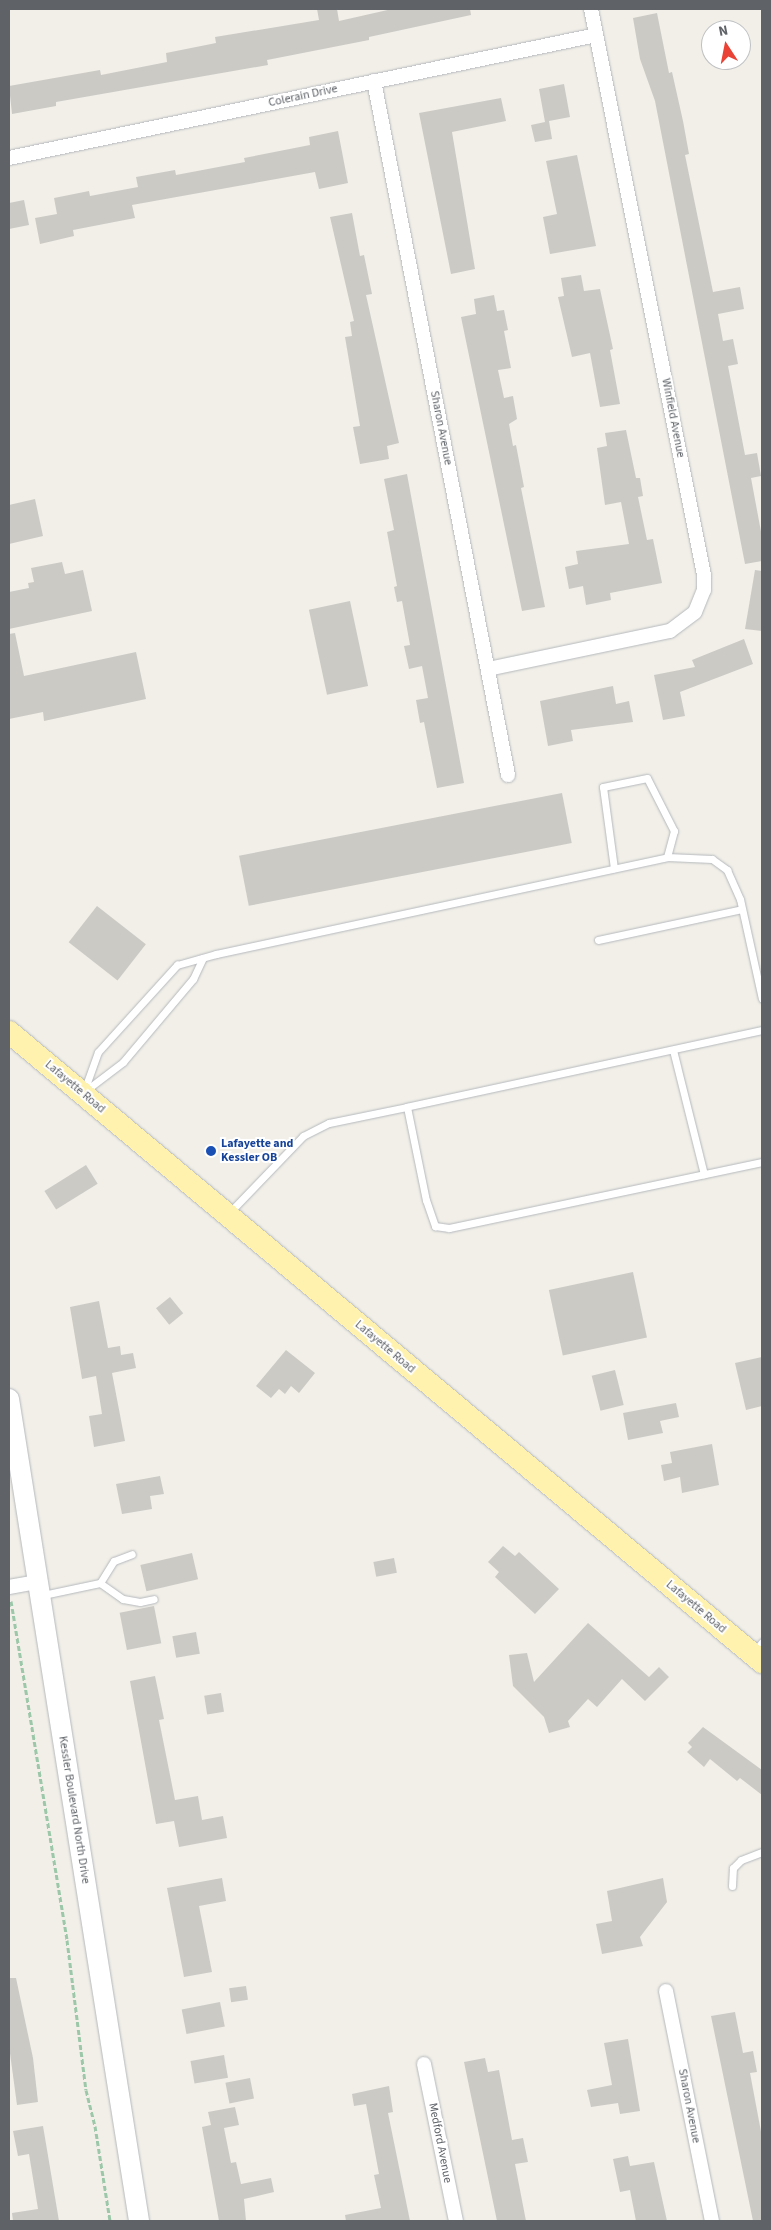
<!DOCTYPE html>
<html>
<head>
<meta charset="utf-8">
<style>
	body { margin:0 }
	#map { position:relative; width:771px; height:2230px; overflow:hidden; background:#f1efe8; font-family:"Source Sans 3",sans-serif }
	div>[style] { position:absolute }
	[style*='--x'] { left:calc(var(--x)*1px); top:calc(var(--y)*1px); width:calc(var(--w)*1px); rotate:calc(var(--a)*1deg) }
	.building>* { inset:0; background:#cccac5; transform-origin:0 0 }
	.path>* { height:3px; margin-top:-1.5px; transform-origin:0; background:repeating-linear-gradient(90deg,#9cc7a9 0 5px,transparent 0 7.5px) }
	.roads { filter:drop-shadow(0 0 1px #b5b8bc) drop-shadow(0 0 1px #b5b8bc) }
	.lane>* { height:7px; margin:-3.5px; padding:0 3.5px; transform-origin:3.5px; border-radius:3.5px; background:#fff }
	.street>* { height:14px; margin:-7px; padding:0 7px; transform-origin:7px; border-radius:7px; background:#fff }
	.secondary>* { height:20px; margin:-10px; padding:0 10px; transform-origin:10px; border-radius:10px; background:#fff }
	.primary>* { height:22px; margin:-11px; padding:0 11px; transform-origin:11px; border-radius:11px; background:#fff2af }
	.dots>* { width:14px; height:14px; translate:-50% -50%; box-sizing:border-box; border:2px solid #fff; border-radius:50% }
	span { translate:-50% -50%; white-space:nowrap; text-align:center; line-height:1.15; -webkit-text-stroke:4px #fff; paint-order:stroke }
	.street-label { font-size:12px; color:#5f6368 }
	.transit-label { font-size:12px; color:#164399; font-weight:700 }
	.left { translate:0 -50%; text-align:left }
	.frame { position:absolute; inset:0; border:10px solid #5f6368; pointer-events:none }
	.north { position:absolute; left:701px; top:20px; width:50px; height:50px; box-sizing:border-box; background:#fff; border:1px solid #bfc1c3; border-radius:50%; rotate:349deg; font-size:14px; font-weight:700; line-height:20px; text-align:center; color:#5f6368 }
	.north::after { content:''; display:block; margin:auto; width:18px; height:22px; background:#ea4335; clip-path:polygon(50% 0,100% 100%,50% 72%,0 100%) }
</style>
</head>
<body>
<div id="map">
	<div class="building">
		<i style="clip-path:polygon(317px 9px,337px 9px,339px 21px,392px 9px,470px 9px,471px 15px,369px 37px,369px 40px,267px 60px,268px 65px,56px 102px,56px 106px,12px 114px,9px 86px,100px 70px,101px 75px,167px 62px,166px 53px,216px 43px,215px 37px,319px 20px)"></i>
		<i style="clip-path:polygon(657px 13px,669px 73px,672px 72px,683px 121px,689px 154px,685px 155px,713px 292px,740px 287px,744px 309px,718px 314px,723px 341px,733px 339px,738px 364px,728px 366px,745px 455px,757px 453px,761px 476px,751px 478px,762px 537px,762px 561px,745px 564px,655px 101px,640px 59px,633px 18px)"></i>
		<i style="clip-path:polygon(564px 84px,570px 117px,549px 121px,552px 139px,535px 142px,531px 125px,545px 122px,539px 89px)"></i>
		<i style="clip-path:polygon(501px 98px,506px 121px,452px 132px,475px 269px,451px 274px,419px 113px)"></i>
		<i style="clip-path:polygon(338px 131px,348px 183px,319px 189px,315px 172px,132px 205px,135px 218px,73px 230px,74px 236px,40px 244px,35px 218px,57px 214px,54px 198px,89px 191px,90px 196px,138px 187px,136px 177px,175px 170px,176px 175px,245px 162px,244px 158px,310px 145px,309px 137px)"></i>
		<i style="clip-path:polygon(577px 155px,596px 246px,550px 254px,543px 217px,557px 214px,546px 161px)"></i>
		<i style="clip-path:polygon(24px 200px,29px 225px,9px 229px,9px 203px)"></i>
		<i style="clip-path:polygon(352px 213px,360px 256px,364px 255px,372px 294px,366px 295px,399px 443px,387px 446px,389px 459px,360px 464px,353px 427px,360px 426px,345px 337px,352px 336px,350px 322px,354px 321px,330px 217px)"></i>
		<i style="clip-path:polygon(581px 275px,584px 291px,600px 289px,613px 349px,610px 350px,620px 404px,600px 407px,590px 353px,572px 357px,558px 297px,564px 296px,561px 278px)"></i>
		<i style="clip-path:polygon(494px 295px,497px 311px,504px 310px,508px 330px,504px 331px,511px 368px,498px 370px,504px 398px,513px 396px,517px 419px,509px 424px,513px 446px,516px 445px,524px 487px,521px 488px,545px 607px,522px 611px,461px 317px,476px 314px,474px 299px)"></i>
		<i style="clip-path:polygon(626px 430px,636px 478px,640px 478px,643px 496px,638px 497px,647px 540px,653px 539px,662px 583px,610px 593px,611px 600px,586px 605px,583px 586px,569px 589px,565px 567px,578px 564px,576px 551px,629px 544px,621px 502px,605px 505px,597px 448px,607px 446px,605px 433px)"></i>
		<i style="clip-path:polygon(407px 474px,464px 783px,437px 788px,424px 722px,420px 723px,416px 700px,428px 698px,422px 666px,409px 669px,404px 646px,410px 645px,402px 601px,397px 602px,394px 587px,397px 586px,387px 532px,394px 530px,384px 479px)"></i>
		<i style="clip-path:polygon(35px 499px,43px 536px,9px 544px,9px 505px)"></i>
		<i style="clip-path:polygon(62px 562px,65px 574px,83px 570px,92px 611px,9px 629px,9px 592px,29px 588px,28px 583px,34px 582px,31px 568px)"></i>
		<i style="clip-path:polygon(755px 570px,762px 571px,762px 631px,745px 629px)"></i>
		<i style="left:350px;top:601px;width:87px;height:42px;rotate:78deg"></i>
		<i style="clip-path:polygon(15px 633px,24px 676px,136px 652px,146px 699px,44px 721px,43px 712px,9px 719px,9px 634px)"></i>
		<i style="clip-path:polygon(744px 639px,753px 664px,680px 692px,685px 716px,663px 720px,654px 675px,695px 667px,692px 660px)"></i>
		<i style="clip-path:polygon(613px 686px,616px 704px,629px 701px,633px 722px,571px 730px,573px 741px,548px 746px,540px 701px)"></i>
		<i style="left:562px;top:793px;width:51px;height:329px;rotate:79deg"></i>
		<i style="left:97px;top:906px;width:62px;height:46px;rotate:38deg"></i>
		<i style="left:86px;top:1165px;width:22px;height:49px;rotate:58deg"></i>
		<i style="left:633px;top:1272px;width:67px;height:86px;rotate:78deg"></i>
		<i style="left:170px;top:1297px;width:21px;height:18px;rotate:51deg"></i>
		<i style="clip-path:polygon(99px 1301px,108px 1348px,120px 1346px,121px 1355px,133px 1353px,136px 1368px,112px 1373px,125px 1441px,94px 1447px,89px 1416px,102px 1414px,96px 1376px,82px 1379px,70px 1307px)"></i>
		<i style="clip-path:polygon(286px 1350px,315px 1373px,299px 1393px,291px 1386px,285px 1394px,279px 1389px,271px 1398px,256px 1386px)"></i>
		<i style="clip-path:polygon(762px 1357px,762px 1406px,746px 1410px,735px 1363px)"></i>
		<i style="left:615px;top:1370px;width:36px;height:24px;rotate:76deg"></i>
		<i style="clip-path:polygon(676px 1403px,679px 1417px,660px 1421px,663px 1433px,628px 1440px,623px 1413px)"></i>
		<i style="clip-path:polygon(712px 1444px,719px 1485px,682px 1493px,680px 1477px,664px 1481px,661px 1465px,672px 1463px,670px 1452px)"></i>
		<i style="clip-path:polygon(160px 1476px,164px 1494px,150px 1496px,152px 1509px,122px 1514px,116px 1484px)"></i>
		<i style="clip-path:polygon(503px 1546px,515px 1556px,519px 1552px,559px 1589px,535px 1614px,495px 1577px,499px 1572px,488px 1562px)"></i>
		<i style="left:192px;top:1553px;width:27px;height:53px;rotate:77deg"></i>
		<i style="left:394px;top:1558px;width:15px;height:21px;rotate:79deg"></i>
		<i style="left:154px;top:1606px;width:38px;height:35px;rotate:79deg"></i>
		<i style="clip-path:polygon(588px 1623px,649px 1677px,659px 1667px,669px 1677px,645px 1701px,622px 1679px,597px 1707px,588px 1699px,568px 1721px,570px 1727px,549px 1733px,544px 1717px,513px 1686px,509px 1655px,527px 1653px,534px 1682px)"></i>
		<i style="left:196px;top:1632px;width:22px;height:24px;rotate:80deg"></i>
		<i style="clip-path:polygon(155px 1676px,164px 1719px,159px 1720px,175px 1800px,198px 1796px,202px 1820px,223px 1816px,227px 1838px,179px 1847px,174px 1821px,156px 1824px,130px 1681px)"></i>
		<i style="left:221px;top:1693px;width:19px;height:17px;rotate:81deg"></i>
		<i style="clip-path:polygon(703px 1727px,762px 1770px,762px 1795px,740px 1778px,737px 1781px,710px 1759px,704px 1767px,687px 1752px,692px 1747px,688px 1743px)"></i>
		<i style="clip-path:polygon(222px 1878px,226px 1901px,199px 1906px,212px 1972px,184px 1977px,167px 1888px)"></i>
		<i style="clip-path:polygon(663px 1878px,667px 1902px,640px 1937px,643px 1946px,602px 1954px,596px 1924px,612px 1921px,607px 1891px)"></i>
		<i style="clip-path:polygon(9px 1978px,16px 1978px,33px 2058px,38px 2102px,17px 2105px,9px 2046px)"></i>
		<i style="left:246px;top:1986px;width:14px;height:17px;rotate:82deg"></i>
		<i style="left:220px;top:2002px;width:25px;height:39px;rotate:79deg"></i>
		<i style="clip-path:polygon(735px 2012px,743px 2053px,753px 2051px,757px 2072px,750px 2073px,762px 2137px,762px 2221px,753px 2221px,711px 2016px)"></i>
		<i style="clip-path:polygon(628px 2039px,640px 2111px,620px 2114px,618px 2103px,591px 2107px,587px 2090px,612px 2085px,604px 2043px)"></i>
		<i style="left:224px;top:2055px;width:23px;height:34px;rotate:80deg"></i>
		<i style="clip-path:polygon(485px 2058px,488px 2072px,499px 2070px,512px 2140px,523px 2138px,528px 2162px,515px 2164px,526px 2221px,497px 2221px,464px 2062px)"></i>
		<i style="left:250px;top:2078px;width:21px;height:25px;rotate:79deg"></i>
		<i style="clip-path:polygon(389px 2086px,393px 2112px,388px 2113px,410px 2221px,346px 2221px,345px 2215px,381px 2208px,374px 2175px,379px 2174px,366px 2104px,354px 2106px,352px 2094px)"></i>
		<i style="clip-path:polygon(235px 2107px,239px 2125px,224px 2128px,231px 2163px,236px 2162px,241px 2184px,271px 2178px,274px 2192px,244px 2199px,246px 2221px,219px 2221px,202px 2127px,211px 2125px,208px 2112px)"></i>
		<i style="clip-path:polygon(43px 2126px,59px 2221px,13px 2221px,12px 2213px,38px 2209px,29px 2154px,18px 2156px,13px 2131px)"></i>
		<i style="clip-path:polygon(628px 2156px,630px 2166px,654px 2162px,667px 2221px,636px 2221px,630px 2190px,620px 2192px,613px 2159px)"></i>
	</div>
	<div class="path">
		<i style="--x:11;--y:1601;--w:344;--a:80.6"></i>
		<i style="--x:67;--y:1940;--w:151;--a:82.8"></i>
		<i style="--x:86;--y:2090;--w:37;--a:76"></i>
		<i style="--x:95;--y:2126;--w:96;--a:81"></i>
	</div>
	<div class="roads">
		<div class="lane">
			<i style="--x:667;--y:857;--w:45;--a:2.5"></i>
			<i style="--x:712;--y:859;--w:19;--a:36"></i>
			<i style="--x:727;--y:870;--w:32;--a:66"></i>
			<i style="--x:740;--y:899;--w:102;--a:77.6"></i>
			<i style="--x:598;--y:940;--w:147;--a:-12.1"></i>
			<i style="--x:762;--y:1030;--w:363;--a:167.8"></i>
			<i style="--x:407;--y:1107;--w:95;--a:78.5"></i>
			<i style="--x:426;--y:1200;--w:28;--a:71"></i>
			<i style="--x:435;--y:1226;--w:14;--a:8"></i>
			<i style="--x:449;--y:1228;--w:320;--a:-11.9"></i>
			<i style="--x:673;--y:1050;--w:128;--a:76"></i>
			<i style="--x:84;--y:1091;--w:41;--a:-70.3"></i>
			<i style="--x:98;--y:1052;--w:118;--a:-47.8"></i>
			<i style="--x:177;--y:965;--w:41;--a:-15.8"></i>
			<i style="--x:216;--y:954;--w:461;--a:-12.1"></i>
			<i style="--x:667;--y:857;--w:27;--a:-75"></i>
			<i style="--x:674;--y:831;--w:59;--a:-117"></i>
			<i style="--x:647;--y:778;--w:45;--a:168.4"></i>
			<i style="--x:603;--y:787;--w:82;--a:82.3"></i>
			<i style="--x:85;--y:1091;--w:48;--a:-37.3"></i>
			<i style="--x:123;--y:1062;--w:109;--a:-49.9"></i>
			<i style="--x:193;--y:979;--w:23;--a:-65"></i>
			<i style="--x:229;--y:1213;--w:107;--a:-46.1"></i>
			<i style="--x:303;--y:1136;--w:29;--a:-27"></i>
			<i style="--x:329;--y:1123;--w:80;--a:-11.6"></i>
			<i style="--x:100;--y:1583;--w:26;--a:-58"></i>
			<i style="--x:114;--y:1561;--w:19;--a:-21"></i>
			<i style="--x:43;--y:1595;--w:58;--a:-11.9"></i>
			<i style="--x:100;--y:1583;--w:28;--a:35"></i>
			<i style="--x:123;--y:1599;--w:17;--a:10"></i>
			<i style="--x:140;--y:1602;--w:14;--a:-12"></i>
			<i style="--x:754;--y:1652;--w:13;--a:-51"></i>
			<i style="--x:732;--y:1886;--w:18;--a:-87"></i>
			<i style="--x:733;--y:1868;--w:11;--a:-45"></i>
			<i style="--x:741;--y:1860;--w:22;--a:-21"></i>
		</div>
		<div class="street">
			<i style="--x:374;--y:81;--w:707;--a:79.07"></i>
			<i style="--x:9;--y:158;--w:600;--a:-11.83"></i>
			<i style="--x:488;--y:669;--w:186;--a:-11.8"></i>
			<i style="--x:670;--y:631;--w:31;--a:-37"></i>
			<i style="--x:695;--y:612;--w:24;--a:-68"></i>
			<i style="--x:704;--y:590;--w:15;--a:-90"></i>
			<i style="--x:704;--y:575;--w:577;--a:-101.29"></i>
			<i style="--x:9;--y:1587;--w:29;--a:-10"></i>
			<i style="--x:666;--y:1991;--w:235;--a:78.7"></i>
			<i style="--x:424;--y:2064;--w:160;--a:78.5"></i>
		</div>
		<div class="secondary">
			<i style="--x:9;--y:1399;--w:832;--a:81.01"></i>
		</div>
		<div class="primary">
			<i style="--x:9;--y:1032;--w:982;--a:39.92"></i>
		</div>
	</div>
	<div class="dots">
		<i style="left:211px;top:1151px;background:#1a4fb4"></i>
	</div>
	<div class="street-label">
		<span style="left:303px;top:96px;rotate:-12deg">Colerain Drive</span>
		<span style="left:673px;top:418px;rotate:79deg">Winfield Avenue</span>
		<span style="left:441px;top:428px;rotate:79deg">Sharon Avenue</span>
		<span style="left:75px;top:1087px;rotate:40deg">Lafayette Road</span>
		<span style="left:385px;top:1347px;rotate:40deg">Lafayette Road</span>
		<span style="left:696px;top:1607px;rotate:40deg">Lafayette Road</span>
		<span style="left:74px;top:1810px;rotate:81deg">Kessler Boulevard North Drive</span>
		<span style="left:689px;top:2106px;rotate:79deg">Sharon Avenue</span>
		<span style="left:440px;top:2143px;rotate:79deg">Medford Avenue</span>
	</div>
	<div class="transit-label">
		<span class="left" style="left:221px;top:1151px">Lafayette and<br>Kessler OB</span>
	</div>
	<div class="frame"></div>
	<div class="north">N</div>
</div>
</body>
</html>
